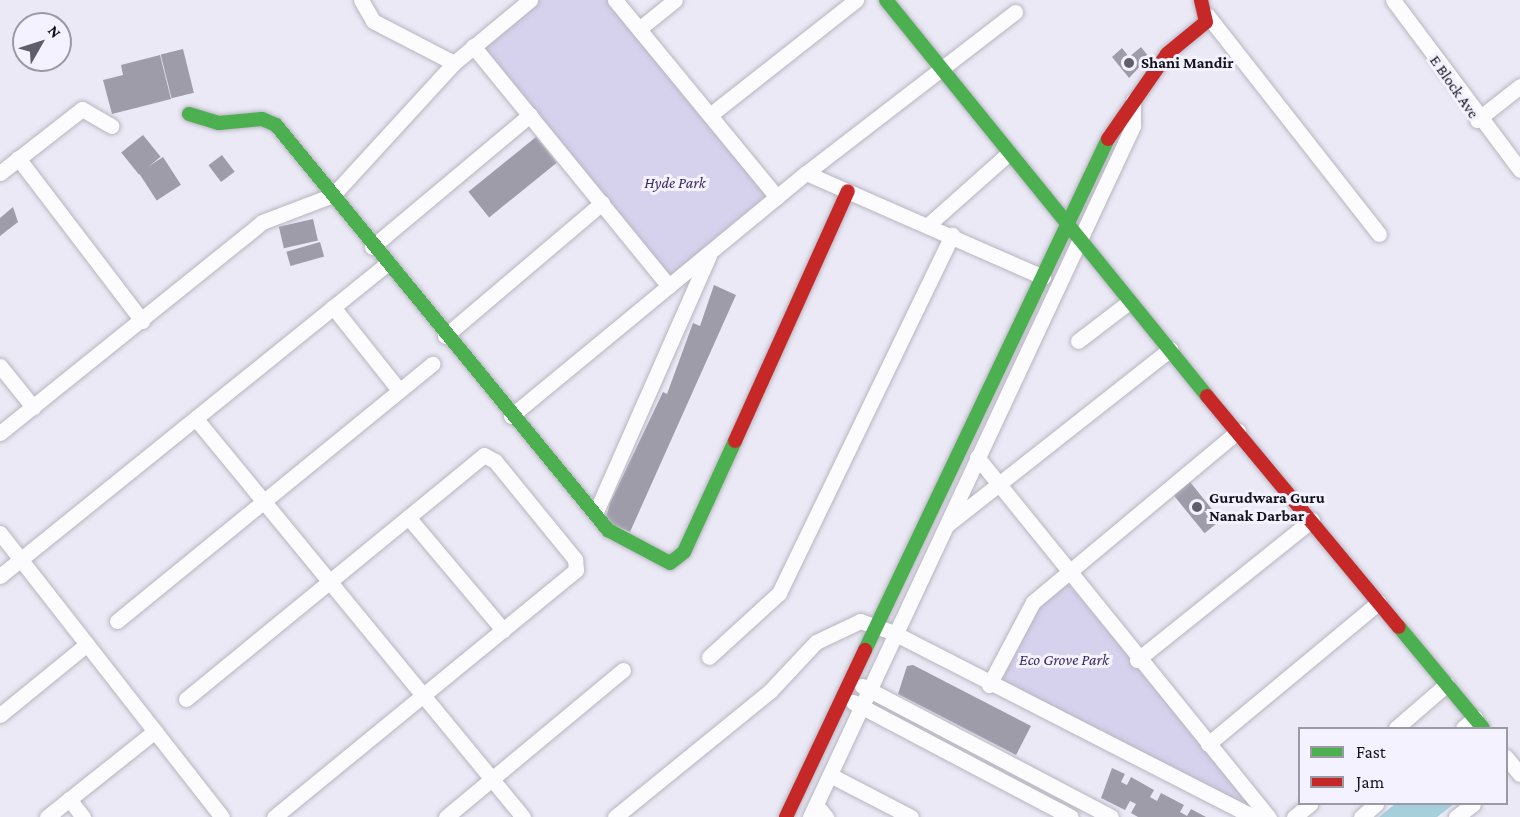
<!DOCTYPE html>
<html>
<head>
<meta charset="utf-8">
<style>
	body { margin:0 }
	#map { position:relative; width:1520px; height:817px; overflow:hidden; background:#eae9f5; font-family:"Crimson Pro",serif }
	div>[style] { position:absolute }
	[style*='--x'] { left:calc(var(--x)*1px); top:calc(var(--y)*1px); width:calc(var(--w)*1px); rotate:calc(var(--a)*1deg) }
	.green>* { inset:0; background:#d6d1ec }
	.water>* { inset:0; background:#a5cfda }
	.building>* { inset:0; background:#9e9ca9; transform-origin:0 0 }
	.roads { filter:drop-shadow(0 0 2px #b7b5c0) drop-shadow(0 0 2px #b7b5c0) }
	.street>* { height:15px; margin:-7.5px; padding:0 7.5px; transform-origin:7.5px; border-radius:7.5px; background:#fcfcfe }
	.fast>* { height:14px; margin:-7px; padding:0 7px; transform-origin:7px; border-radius:7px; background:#4caf50 }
	.jam>* { height:14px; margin:-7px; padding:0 7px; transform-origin:7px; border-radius:7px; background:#c62828 }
	.dots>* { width:16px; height:16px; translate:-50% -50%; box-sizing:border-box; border:3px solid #f4f2fe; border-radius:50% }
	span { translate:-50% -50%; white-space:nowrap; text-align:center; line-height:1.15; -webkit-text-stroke:6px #f4f2fe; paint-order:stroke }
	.poi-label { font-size:16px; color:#15131d; font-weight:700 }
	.left { translate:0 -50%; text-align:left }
	.street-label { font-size:16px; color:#15131d }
	.park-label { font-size:16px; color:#3b2b62; font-style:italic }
	.legend { position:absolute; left:1298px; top:727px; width:210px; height:78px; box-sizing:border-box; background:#f4f2fe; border:2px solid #9b99a4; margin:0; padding:8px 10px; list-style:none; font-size:18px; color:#15131d }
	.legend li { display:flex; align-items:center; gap:12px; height:30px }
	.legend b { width:30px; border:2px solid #9b99a4 }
	.north { position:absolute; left:12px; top:12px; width:60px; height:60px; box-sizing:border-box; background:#f4f2fe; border:2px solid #9b99a4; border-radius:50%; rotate:51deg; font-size:16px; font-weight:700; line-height:24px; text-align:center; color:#15131d }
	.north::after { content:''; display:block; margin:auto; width:21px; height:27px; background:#605e69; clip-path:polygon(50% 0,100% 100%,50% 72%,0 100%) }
</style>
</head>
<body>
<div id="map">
	<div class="green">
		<i style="clip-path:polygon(537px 0,608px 0,768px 194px,669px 278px,481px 45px)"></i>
		<i style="clip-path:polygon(1066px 581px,1264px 817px,993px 683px,1031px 610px)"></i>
	</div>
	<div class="water">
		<i style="clip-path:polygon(1395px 804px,1454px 804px,1437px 817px,1379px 817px)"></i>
	</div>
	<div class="building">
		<i style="clip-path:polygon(1141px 47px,1149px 57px,1129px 78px,1112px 57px,1122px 48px,1129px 57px)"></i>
		<i style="left:183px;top:49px;width:45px;height:23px;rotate:76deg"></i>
		<i style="clip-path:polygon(160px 55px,171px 99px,112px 114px,103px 80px,123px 75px,121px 65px)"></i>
		<i style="left:143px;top:135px;width:28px;height:28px;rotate:51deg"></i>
		<i style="left:536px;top:137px;width:33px;height:87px;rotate:51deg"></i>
		<i style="left:222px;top:155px;width:21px;height:17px;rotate:53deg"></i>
		<i style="left:163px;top:157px;width:33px;height:29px;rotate:57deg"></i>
		<i style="clip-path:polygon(13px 207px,18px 222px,0 236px,0 218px)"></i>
		<i style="left:313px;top:219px;width:22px;height:35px;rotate:77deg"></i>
		<i style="left:320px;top:242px;width:15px;height:35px;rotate:74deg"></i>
		<i style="clip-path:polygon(714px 285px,736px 295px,630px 532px,605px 521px,610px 503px,663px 392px,667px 394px,693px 323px,700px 326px)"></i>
		<i style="left:1190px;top:482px;width:49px;height:21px;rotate:51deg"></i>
		<i style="clip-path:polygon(913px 665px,1031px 726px,1016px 755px,898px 694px,907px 666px)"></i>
		<i style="clip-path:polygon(1112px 768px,1125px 774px,1121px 782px,1127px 785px,1131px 777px,1154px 790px,1150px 797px,1157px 801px,1161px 793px,1184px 805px,1180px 812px,1187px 816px,1191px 809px,1206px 817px,1138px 817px,1131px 813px,1136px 804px,1130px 801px,1125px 810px,1101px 798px)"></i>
	</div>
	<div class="roads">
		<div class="street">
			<i style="--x:361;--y:0;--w:24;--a:60"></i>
			<i style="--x:373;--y:21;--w:91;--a:27.4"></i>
			<i style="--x:615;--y:0;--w:255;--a:50.6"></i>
			<i style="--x:1393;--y:0;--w:212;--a:53.2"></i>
			<i style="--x:1208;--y:16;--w:277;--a:51.9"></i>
			<i style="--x:639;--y:29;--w:46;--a:-38.9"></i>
			<i style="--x:473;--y:46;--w:310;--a:50.8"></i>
			<i style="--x:710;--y:115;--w:186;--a:-38.2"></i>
			<i style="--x:1477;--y:120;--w:55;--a:-38.3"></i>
			<i style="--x:18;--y:158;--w:205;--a:52.7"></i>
			<i style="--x:0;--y:173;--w:104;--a:-38"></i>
			<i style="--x:82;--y:109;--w:34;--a:30"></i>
			<i style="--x:806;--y:173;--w:259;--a:23.7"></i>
			<i style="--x:928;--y:225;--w:107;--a:-41.6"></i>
			<i style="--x:372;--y:247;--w:206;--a:-39.9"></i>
			<i style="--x:333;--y:307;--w:106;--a:51.5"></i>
			<i style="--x:445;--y:336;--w:206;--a:-40.3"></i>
			<i style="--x:1078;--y:341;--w:64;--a:-37.4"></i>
			<i style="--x:0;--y:366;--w:53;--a:51.2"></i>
			<i style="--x:511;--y:416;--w:382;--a:-39.5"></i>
			<i style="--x:806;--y:173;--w:264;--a:-37.6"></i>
			<i style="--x:196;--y:419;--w:515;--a:50.59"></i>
			<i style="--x:0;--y:433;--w:336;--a:-38.8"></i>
			<i style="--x:262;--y:222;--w:76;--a:-20.8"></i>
			<i style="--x:333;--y:195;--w:179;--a:-47.5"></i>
			<i style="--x:454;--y:63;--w:99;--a:-39.7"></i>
			<i style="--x:977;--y:457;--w:464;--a:51"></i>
			<i style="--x:595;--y:514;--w:282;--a:-66.2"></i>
			<i style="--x:408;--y:517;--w:148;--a:49.9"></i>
			<i style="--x:948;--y:524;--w:283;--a:-38.2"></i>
			<i style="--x:0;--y:533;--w:360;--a:52"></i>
			<i style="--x:0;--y:576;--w:496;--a:-38.9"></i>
			<i style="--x:117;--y:621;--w:407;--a:-39.2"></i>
			<i style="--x:709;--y:657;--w:95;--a:-42.4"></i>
			<i style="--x:779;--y:593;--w:398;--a:-64.2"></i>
			<i style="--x:1137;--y:660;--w:224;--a:-38.7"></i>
			<i style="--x:989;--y:685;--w:94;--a:-62.1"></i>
			<i style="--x:1033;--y:602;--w:267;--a:-39.8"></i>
			<i style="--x:862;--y:686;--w:281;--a:27.7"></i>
			<i style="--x:186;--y:699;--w:385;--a:-39.3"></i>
			<i style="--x:484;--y:455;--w:13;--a:29"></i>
			<i style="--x:495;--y:461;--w:127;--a:50.8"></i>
			<i style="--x:575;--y:559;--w:11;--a:85"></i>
			<i style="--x:576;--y:570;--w:390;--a:140.7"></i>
			<i style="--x:853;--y:702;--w:246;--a:27.8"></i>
			<i style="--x:0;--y:715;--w:112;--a:-39.2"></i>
			<i style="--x:1396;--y:728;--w:67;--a:-40.8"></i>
			<i style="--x:1463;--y:728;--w:16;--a:-40"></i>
			<i style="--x:1208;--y:744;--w:222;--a:-39.7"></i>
			<i style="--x:1506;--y:757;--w:22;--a:51"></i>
			<i style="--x:830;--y:775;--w:91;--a:27.4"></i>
			<i style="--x:69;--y:799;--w:23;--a:52"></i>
			<i style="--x:816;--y:805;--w:16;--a:50"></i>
			<i style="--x:47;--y:817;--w:138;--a:-38.5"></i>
			<i style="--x:446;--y:817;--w:230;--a:-39.7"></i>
			<i style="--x:615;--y:817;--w:200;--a:-39.1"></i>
			<i style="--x:770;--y:691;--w:67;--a:-46.8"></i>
			<i style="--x:816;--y:642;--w:49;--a:-25.5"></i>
			<i style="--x:860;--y:621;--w:36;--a:19"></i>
			<i style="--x:894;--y:633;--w:404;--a:27.1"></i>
			<i style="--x:810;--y:817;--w:763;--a:-64.95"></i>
			<i style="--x:1133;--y:126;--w:25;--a:-90"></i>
			<i style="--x:1294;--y:817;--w:21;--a:-39"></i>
			<i style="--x:1361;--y:817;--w:20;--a:-41"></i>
			<i style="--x:1456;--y:817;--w:21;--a:-37"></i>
		</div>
		<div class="fast">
			<i style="--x:886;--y:0;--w:510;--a:50.97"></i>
			<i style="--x:189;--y:114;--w:31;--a:17"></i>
			<i style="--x:219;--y:123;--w:43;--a:-5.3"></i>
			<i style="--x:262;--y:119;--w:15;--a:23"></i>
			<i style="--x:276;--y:125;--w:524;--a:50.66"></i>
			<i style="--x:608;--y:530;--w:70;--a:28"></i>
			<i style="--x:670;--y:563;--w:18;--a:-38"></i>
			<i style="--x:684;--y:552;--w:122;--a:-65.3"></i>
			<i style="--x:1399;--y:627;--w:131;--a:50.3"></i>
			<i style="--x:865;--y:650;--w:566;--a:-64.57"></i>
		</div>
		<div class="jam">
			<i style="--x:1108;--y:139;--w:103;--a:-55.2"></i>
			<i style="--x:1167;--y:54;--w:50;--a:-39.4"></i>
			<i style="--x:1206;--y:22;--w:23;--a:-103"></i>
			<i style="--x:1207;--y:396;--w:300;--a:50.3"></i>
			<i style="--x:735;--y:441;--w:274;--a:-65.7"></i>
			<i style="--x:786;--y:817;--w:185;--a:-64.7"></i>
		</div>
	</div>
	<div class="dots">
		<i style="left:1129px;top:63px;background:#605e69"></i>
		<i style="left:1197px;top:507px;background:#605e69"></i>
	</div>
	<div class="poi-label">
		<span class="left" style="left:1141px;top:63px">Shani Mandir</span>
		<span class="left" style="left:1209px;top:507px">Gurudwara Guru<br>Nanak Darbar</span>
	</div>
	<div class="street-label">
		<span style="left:1454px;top:87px;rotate:55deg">E Block Ave</span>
	</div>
	<div class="park-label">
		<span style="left:675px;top:183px">Hyde Park</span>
		<span style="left:1064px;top:660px">Eco Grove Park</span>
	</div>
	<ul class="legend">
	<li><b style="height:8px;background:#4caf50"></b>Fast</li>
	<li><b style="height:8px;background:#c62828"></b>Jam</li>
	</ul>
	<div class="north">N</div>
</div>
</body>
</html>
